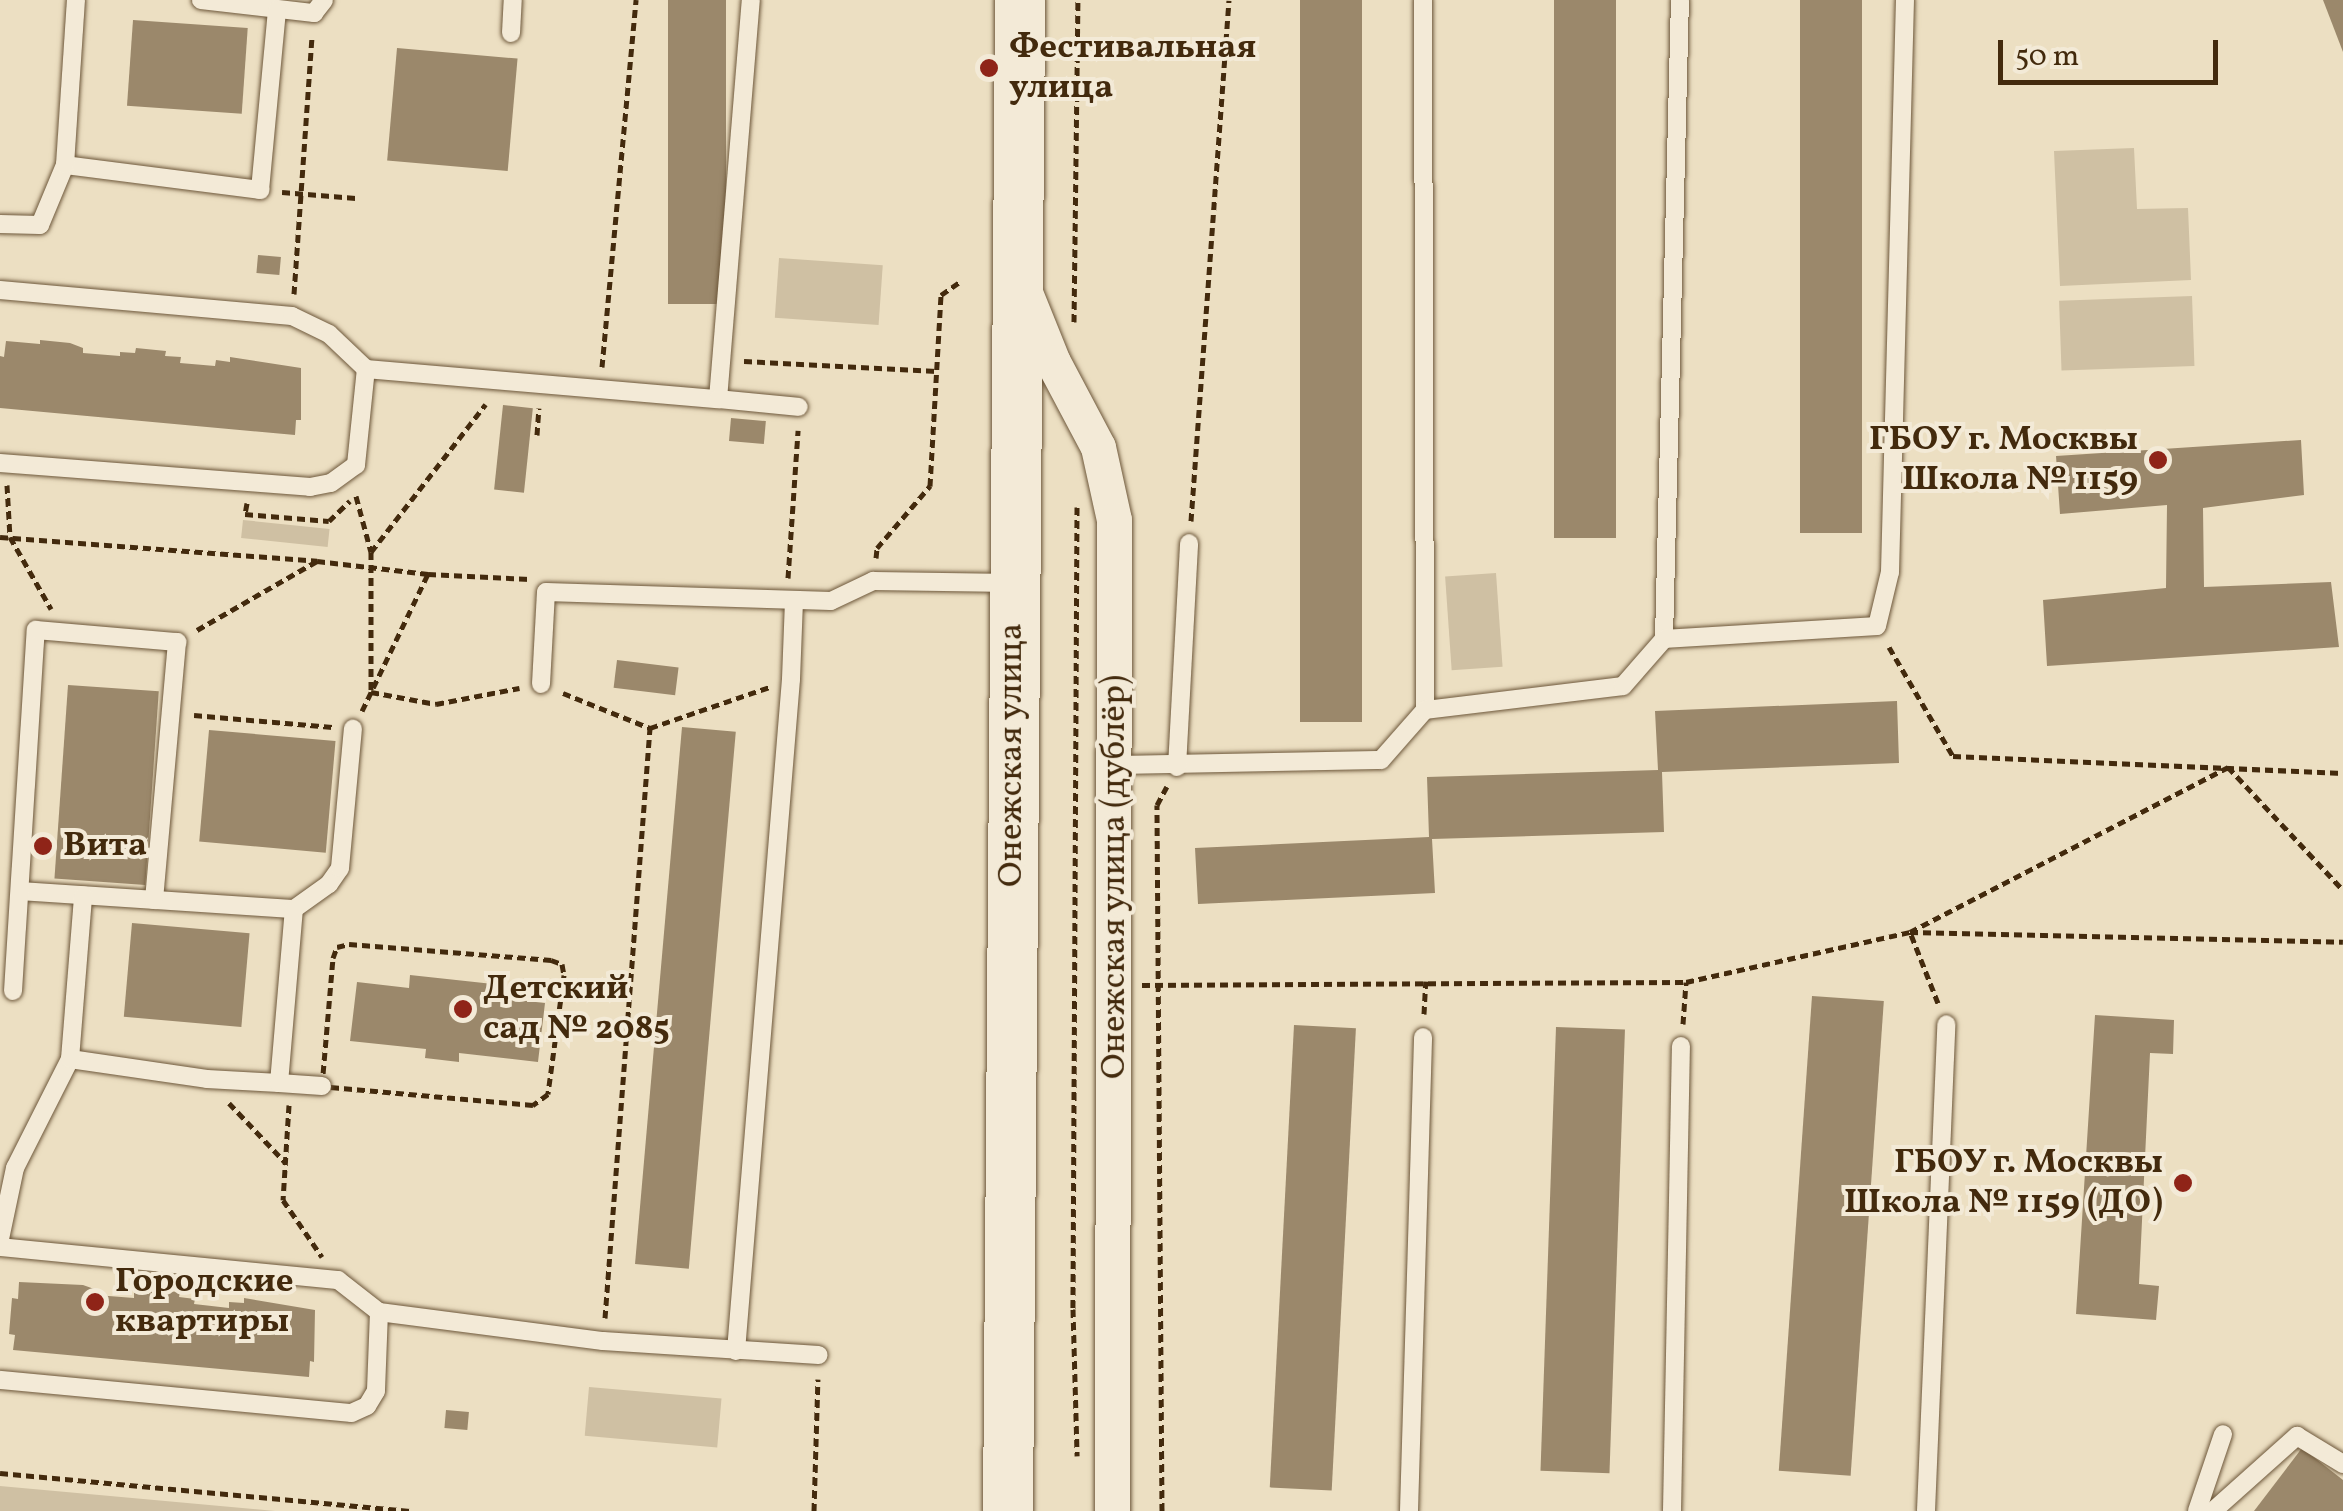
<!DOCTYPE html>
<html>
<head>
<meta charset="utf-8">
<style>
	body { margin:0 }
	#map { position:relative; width:2343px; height:1511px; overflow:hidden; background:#ecdfc2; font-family:Vollkorn,serif }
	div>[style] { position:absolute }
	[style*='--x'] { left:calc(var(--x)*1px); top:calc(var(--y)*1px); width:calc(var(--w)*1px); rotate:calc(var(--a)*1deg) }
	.green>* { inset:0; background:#cfc0a3; transform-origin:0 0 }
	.building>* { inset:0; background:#9b886b; transform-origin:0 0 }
	.path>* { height:5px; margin-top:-2.5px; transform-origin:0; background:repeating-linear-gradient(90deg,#432a0d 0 8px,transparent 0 13px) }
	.roads { filter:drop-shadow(0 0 2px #6d573a) drop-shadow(0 0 2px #6d573a) }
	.service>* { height:18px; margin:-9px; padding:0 9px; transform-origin:9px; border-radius:9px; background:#f3ead7 }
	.minor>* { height:35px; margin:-17.5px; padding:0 17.5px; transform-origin:17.5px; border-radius:17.5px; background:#f3ead7 }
	.secondary>* { height:50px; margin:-25px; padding:0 25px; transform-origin:25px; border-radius:25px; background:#f3ead7 }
	.dots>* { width:28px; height:28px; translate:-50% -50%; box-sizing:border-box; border:5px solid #f3ead7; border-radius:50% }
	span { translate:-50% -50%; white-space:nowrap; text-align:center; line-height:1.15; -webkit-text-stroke:8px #f3ead7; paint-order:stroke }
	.poi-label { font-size:35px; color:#432a0d; font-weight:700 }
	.left { translate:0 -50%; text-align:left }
	.right { translate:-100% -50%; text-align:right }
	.street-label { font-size:35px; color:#432a0d }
	.scale { position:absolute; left:1998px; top:40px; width:220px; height:45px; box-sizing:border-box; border:5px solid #432a0d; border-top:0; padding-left:12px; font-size:30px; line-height:35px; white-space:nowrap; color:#432a0d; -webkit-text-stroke:8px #f3ead7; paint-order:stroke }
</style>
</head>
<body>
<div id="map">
	<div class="green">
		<i style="clip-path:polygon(2134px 148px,2137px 209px,2188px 208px,2191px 280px,2060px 286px,2054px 151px)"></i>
		<i style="left:779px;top:258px;width:104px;height:60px;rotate:4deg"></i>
		<i style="left:2192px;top:296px;width:70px;height:133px;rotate:88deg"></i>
		<i style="left:243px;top:520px;width:87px;height:18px;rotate:6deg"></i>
		<i style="left:1496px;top:573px;width:94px;height:51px;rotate:86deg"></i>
		<i style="left:589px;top:1387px;width:133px;height:49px;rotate:5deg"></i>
		<i style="clip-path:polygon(0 1486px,275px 1511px,0 1511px)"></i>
	</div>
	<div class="building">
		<i style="left:668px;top:0;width:58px;height:304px"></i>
		<i style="left:1300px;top:0;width:62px;height:722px"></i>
		<i style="left:1554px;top:0;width:62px;height:538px"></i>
		<i style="left:1800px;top:0;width:62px;height:533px"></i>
		<i style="clip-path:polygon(2323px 0,2343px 0,2343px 52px)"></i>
		<i style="left:133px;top:20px;width:115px;height:86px;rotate:4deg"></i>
		<i style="left:397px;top:48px;width:121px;height:113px;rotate:5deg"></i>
		<i style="left:258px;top:255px;width:23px;height:18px;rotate:5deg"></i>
		<i style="clip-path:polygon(40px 340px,70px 343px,83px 348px,83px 353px,120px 356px,120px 352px,135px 353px,136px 348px,166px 351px,165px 356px,181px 357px,180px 363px,215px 366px,216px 360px,230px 362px,230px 357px,301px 368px,301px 420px,296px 420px,295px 435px,0 408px,0 356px,4px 357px,6px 341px,40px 344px)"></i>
		<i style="left:503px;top:405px;width:30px;height:85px;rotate:6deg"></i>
		<i style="left:731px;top:418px;width:35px;height:23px;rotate:5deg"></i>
		<i style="clip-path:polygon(2301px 440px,2304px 495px,2203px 508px,2204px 587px,2331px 582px,2339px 647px,2047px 666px,2043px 600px,2166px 588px,2167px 505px,2060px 514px,2056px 456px)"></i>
		<i style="left:617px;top:660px;width:62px;height:28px;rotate:7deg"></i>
		<i style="left:68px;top:685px;width:91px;height:194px;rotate:4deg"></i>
		<i style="clip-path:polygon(1897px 701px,1899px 763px,1662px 772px,1664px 832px,1432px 839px,1435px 893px,1198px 904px,1195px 848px,1429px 837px,1427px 777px,1658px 770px,1655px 711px)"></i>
		<i style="left:682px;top:727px;width:54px;height:539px;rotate:5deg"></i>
		<i style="left:209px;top:730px;width:127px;height:112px;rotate:5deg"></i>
		<i style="left:132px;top:923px;width:118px;height:94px;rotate:5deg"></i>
		<i style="clip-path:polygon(410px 975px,493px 984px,491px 997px,545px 1003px,538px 1062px,459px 1053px,459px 1062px,425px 1058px,426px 1049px,350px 1041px,357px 982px,409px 988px)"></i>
		<i style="left:1812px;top:996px;width:72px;height:476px;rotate:4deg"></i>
		<i style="clip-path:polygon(2095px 1015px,2174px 1020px,2173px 1054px,2150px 1053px,2139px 1284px,2159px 1286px,2156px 1320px,2076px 1314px)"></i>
		<i style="left:1294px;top:1025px;width:62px;height:463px;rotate:3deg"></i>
		<i style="left:1556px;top:1027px;width:69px;height:444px;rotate:2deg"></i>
		<i style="clip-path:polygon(19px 1282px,83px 1285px,97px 1290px,96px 1295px,134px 1298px,134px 1293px,149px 1294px,149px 1290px,180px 1292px,179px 1297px,195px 1299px,194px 1304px,229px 1308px,229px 1302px,244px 1303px,244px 1298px,315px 1310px,314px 1362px,310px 1361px,309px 1377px,13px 1350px,15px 1335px,9px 1334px,12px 1298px,18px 1299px)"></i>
		<i style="left:446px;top:1410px;width:23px;height:18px;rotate:5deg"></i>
		<i style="clip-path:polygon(2302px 1448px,2343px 1480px,2343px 1511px,2254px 1511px)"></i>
	</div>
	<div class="path">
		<i style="--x:282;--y:192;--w:74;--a:4.6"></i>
		<i style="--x:294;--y:294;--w:259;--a:-86"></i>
		<i style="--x:1074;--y:322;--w:322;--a:-89.3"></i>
		<i style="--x:744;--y:361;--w:193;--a:3"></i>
		<i style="--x:602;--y:367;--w:369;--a:-84.7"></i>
		<i style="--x:537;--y:435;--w:27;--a:-86"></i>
		<i style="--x:7;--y:485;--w:52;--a:86.7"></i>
		<i style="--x:10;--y:537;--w:83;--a:60.3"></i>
		<i style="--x:356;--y:496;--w:58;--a:75"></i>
		<i style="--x:371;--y:552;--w:140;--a:90"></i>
		<i style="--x:371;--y:692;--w:66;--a:10.5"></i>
		<i style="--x:436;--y:704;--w:85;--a:-10.9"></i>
		<i style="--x:247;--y:503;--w:11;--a:100"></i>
		<i style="--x:245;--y:514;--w:84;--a:4.8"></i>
		<i style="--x:329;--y:521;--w:29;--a:-44"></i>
		<i style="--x:1077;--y:507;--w:802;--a:90.29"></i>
		<i style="--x:1073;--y:1309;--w:147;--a:88.4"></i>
		<i style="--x:1191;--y:521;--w:522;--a:-85.83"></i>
		<i style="--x:0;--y:537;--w:318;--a:4.3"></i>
		<i style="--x:317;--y:561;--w:112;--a:6.7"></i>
		<i style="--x:428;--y:574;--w:102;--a:2.8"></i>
		<i style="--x:371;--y:552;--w:187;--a:-52.2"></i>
		<i style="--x:876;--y:558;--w:10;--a:-84"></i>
		<i style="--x:877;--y:548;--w:82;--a:-49.5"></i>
		<i style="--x:930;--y:486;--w:191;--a:-86.7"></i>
		<i style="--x:941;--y:295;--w:24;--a:-35"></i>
		<i style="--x:788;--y:578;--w:148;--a:-86.1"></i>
		<i style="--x:197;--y:630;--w:138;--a:-29.9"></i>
		<i style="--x:1889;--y:647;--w:126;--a:59.6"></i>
		<i style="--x:1953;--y:756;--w:390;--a:2.5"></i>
		<i style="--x:563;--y:693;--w:94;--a:21.9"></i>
		<i style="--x:362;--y:711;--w:152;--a:-64.3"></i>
		<i style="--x:194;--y:715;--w:139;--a:5"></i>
		<i style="--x:349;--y:944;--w:203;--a:4.5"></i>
		<i style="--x:551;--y:960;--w:12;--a:20"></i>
		<i style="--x:562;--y:964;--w:11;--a:80"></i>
		<i style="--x:564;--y:975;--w:120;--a:97.7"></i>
		<i style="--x:548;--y:1094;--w:19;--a:144"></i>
		<i style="--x:533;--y:1105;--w:212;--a:-174.9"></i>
		<i style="--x:322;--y:1086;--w:128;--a:-85.1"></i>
		<i style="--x:333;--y:958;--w:12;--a:-70"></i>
		<i style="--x:337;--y:947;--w:12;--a:-14"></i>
		<i style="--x:1142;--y:985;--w:544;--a:-0.32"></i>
		<i style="--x:1686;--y:982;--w:230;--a:-12.6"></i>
		<i style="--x:1910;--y:932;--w:433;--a:1.3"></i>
		<i style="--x:1938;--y:1003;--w:76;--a:-111.5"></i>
		<i style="--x:1910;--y:932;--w:358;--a:-27.4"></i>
		<i style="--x:2228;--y:767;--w:168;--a:46.9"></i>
		<i style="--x:1424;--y:1014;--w:33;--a:-87"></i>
		<i style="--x:1683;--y:1024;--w:42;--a:-85.9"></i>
		<i style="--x:229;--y:1103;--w:83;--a:46.5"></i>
		<i style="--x:289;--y:1105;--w:95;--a:93.6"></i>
		<i style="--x:283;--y:1200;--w:69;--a:55.6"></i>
		<i style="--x:605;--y:1318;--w:592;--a:-85.64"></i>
		<i style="--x:650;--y:728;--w:127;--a:-18.9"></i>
		<i style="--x:0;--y:1473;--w:412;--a:5.3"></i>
		<i style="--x:814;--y:1511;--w:132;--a:-88.3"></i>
		<i style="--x:1162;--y:1511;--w:706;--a:-90.41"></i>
		<i style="--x:1157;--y:805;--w:21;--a:-62"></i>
	</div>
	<div class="roads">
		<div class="service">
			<i style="--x:201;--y:0;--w:114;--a:6.6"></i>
			<i style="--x:314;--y:13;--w:16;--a:-52"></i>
			<i style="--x:1423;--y:0;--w:710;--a:89.84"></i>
			<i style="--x:511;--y:33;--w:33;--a:-87"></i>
			<i style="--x:65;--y:165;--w:197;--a:7.3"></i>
			<i style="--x:260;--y:190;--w:181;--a:-84.6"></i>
			<i style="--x:0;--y:224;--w:40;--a:1.4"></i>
			<i style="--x:40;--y:225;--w:65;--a:-67.4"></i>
			<i style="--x:65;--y:165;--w:165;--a:-86.2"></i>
			<i style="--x:0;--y:290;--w:293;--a:5.1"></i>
			<i style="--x:292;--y:316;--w:41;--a:25.9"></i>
			<i style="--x:329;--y:334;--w:51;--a:43.4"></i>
			<i style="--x:366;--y:369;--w:353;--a:4.9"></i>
			<i style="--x:718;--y:399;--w:400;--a:-85.3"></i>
			<i style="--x:718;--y:399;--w:81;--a:5.6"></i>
			<i style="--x:0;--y:463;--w:311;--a:4.4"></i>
			<i style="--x:310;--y:487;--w:21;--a:-11"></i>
			<i style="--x:331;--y:483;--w:31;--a:-36"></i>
			<i style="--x:356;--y:465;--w:97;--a:-84.1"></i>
			<i style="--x:1664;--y:639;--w:639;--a:-88.57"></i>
			<i style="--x:541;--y:684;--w:92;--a:-86.9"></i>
			<i style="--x:546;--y:592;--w:285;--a:1.8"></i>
			<i style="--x:831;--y:601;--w:47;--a:-25.5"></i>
			<i style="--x:873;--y:581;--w:140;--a:0.8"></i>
			<i style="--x:1115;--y:765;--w:266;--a:-1.1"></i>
			<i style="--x:1381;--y:760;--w:67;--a:-48.7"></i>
			<i style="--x:1425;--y:710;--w:199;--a:-6.9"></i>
			<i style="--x:1623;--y:686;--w:62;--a:-48.9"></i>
			<i style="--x:1664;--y:639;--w:213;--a:-3.5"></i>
			<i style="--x:1877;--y:626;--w:56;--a:-76.5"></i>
			<i style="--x:1890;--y:572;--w:572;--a:-88.5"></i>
			<i style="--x:1177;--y:767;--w:224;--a:-86.9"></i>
			<i style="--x:21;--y:891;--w:274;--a:3.8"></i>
			<i style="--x:13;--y:991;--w:362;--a:-86.4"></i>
			<i style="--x:36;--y:630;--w:142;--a:4.9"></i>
			<i style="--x:177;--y:642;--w:259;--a:95.1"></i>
			<i style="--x:70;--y:1059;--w:138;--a:8.3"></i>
			<i style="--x:207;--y:1079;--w:72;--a:3.2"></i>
			<i style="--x:279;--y:1083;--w:175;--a:-85.1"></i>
			<i style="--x:294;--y:909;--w:43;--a:-35.5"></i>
			<i style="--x:329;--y:884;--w:19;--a:-55"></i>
			<i style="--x:340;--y:868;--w:140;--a:-84.7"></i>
			<i style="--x:279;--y:1083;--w:43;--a:4"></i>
			<i style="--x:0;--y:1239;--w:73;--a:-78.1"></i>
			<i style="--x:15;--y:1168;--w:122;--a:-63.2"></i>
			<i style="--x:70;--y:1059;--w:164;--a:-85.4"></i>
			<i style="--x:0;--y:1247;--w:340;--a:5.6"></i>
			<i style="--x:338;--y:1280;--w:52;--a:38"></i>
			<i style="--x:379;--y:1312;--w:79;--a:92.2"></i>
			<i style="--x:376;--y:1391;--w:17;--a:121"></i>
			<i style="--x:367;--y:1406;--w:17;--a:156"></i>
			<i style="--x:351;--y:1413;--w:353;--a:-174.6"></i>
			<i style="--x:379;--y:1312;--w:226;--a:7.4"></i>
			<i style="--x:603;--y:1341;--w:216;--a:3.7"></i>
			<i style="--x:736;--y:1351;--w:674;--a:-85.32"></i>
			<i style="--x:791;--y:679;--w:77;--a:-87.8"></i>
			<i style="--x:1409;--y:1511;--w:474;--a:-88.3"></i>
			<i style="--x:1672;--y:1511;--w:465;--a:-88.9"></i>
			<i style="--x:1926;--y:1511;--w:487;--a:-87.6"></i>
			<i style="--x:2197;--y:1511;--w:81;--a:-71.3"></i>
			<i style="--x:2213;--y:1511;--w:113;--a:-41.8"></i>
			<i style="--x:2297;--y:1436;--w:54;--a:31.3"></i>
		</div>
		<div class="minor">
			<i style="--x:1026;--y:295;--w:72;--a:68.1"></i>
			<i style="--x:1053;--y:362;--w:96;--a:62.1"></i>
			<i style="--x:1098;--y:447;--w:75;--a:77.6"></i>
			<i style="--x:1114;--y:520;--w:991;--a:90.12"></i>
		</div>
		<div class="secondary">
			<i style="--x:1008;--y:1511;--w:1511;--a:-89.54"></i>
		</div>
	</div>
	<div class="dots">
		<i style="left:989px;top:68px;background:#8f2418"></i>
		<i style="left:2158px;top:460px;background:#8f2418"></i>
		<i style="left:43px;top:846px;background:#8f2418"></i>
		<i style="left:463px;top:1009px;background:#8f2418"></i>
		<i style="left:2183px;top:1183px;background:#8f2418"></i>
		<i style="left:95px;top:1302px;background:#8f2418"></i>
	</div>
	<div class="poi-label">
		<span class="left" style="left:1009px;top:68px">Фестивальная<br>улица</span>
		<span class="right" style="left:2138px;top:460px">ГБОУ г. Москвы<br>Школа № 1159</span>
		<span class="left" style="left:63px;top:846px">Вита</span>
		<span class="left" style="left:483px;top:1009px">Детский<br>сад № 2085</span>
		<span class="right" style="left:2163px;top:1183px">ГБОУ г. Москвы<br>Школа № 1159 (ДО)</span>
		<span class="left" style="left:115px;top:1302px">Городские<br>квартиры</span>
	</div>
	<div class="street-label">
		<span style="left:1012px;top:755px;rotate:-90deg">Онежская улица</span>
		<span style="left:1115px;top:877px;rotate:-90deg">Онежская улица (дублёр)</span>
	</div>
	<div class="scale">50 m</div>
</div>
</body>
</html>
